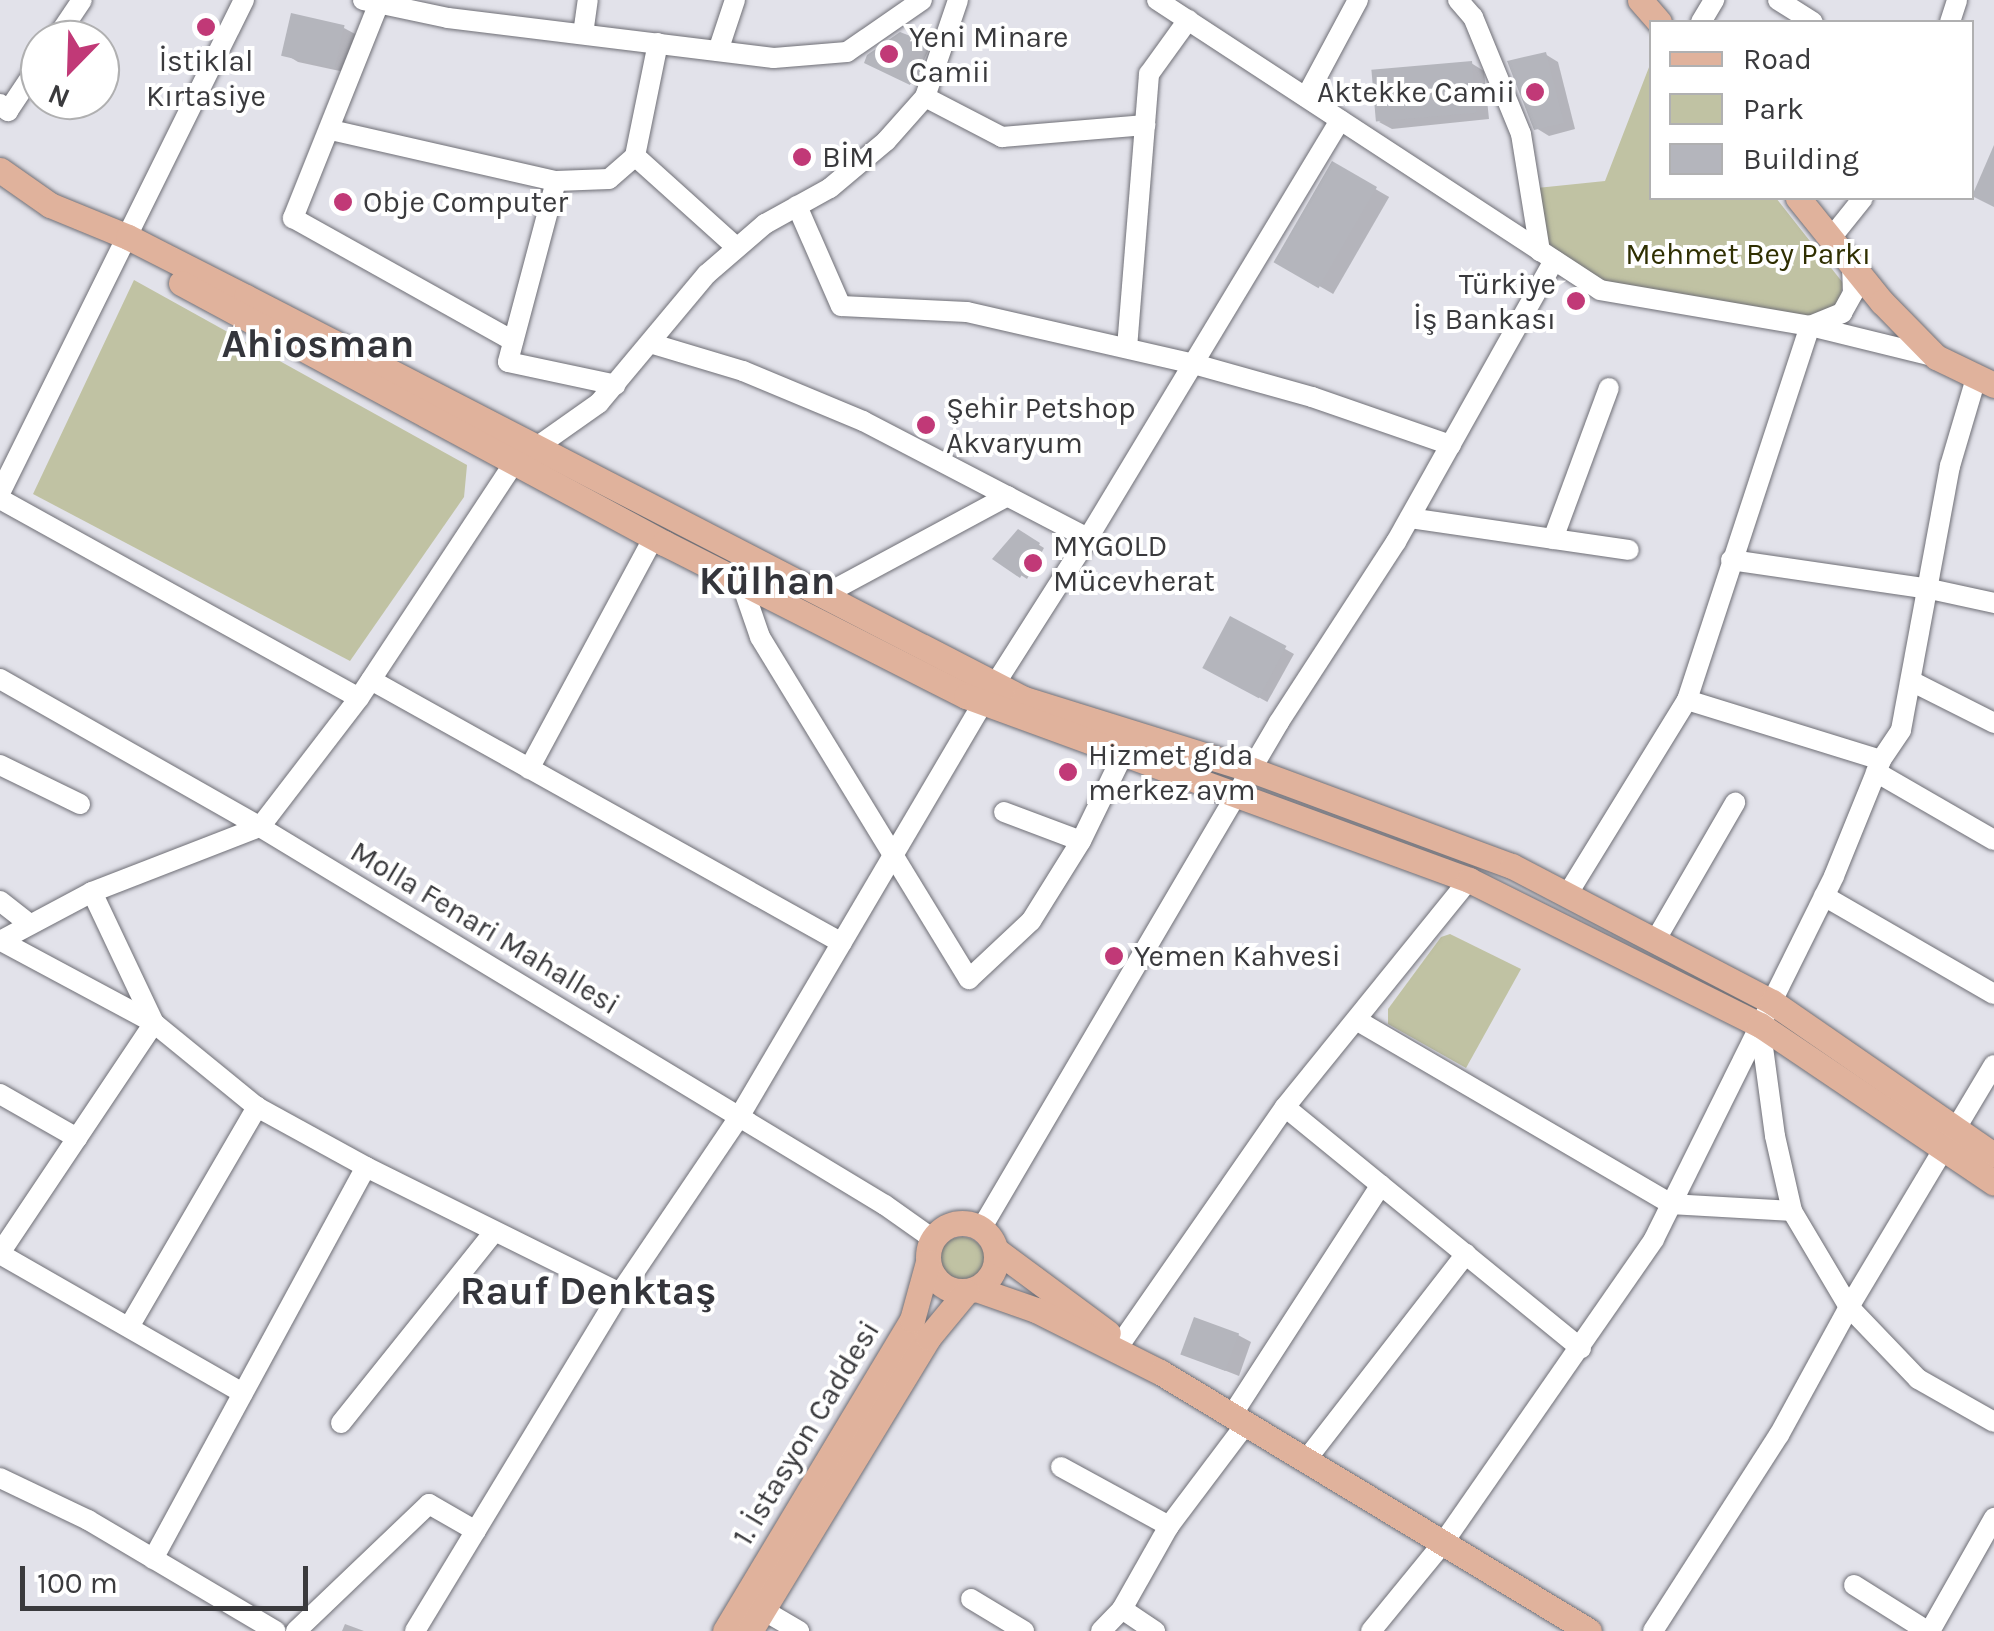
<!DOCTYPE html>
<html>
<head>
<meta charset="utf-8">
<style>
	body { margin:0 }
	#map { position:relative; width:1994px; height:1631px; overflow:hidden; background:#e2e2ea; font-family:Karla,sans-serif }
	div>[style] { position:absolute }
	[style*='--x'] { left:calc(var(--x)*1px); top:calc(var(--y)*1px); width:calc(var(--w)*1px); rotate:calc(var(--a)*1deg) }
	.green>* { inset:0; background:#c0c2a3 }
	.round { border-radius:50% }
	.shadow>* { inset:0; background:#0003; transform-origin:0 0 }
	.building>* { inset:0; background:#b4b5bc; transform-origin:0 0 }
	.roads { filter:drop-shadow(0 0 2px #6f6f76) drop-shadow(0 0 2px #6f6f76) }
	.minor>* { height:20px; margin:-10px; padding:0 10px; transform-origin:10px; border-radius:10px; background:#fff }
	.major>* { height:25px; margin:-12.5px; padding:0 12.5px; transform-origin:12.5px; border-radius:12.5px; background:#e0b29c }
	.major>.ring { margin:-12.5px; padding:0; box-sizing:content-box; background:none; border:25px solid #e0b29c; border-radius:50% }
	.dots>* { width:28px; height:28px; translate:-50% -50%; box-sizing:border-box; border:5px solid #fff; border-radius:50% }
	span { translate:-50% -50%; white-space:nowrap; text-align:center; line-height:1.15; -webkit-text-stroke:8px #fff; paint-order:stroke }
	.poi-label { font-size:30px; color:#3a3a3d }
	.left { translate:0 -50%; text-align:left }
	.right { translate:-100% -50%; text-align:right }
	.park-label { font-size:30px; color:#2f2f01 }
	.street-label { font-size:30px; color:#3a3a3d }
	.district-label { font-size:40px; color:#34353b; font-weight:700 }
	.legend { position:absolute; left:1649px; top:20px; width:325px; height:180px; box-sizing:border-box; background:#fff; border:2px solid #b0b0b1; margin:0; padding:12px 18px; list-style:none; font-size:30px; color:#3a3a3d }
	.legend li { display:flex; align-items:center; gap:20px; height:50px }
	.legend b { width:50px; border:2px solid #b0b0b1 }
	.north { position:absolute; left:20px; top:20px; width:100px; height:100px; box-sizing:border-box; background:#fff; border:2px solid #b0b0b1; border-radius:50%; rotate:203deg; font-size:28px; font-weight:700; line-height:40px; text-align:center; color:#3a3a3d }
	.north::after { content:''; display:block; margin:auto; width:35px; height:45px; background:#c13977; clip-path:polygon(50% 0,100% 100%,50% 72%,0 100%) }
	.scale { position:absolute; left:20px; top:1566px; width:288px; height:45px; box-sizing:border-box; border:5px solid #3a3a3d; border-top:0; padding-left:12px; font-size:30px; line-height:35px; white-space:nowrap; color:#3a3a3d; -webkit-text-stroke:8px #fff; paint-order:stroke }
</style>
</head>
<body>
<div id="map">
	<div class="green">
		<i style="clip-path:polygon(1651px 62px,1652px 198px,1776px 198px,1843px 283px,1839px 304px,1818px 320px,1601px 285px,1546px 248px,1537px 188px,1605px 181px)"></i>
		<i style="clip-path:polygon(134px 280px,467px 465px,464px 497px,350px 661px,33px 494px)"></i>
		<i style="clip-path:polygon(1450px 934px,1521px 969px,1466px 1068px,1388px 1024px,1388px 1009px,1441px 937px)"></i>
		<i class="round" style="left:939px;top:1237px;width:46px;height:46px"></i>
	</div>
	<div class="shadow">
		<i style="clip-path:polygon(344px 28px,357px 35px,349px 73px,298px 62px,285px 54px)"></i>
		<i style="clip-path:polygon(916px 41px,929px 49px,920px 69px,930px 75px,924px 90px,880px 69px)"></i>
		<i style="clip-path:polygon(1545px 54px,1558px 62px,1575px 129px,1549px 136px,1536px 128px)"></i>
		<i style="clip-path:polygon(1471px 63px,1484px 71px,1489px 119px,1392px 129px,1379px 122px)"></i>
		<i style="left:1332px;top:164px;width:66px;height:112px;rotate:30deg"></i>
		<i style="clip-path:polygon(1019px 532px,1044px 548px,1027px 579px,996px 559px)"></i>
		<i style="left:1231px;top:619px;width:72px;height:55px;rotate:29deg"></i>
		<i style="clip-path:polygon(1238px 1335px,1251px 1342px,1239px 1376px,1183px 1354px)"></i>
		<i style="clip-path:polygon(345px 1624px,364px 1631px,342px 1631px)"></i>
	</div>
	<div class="building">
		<i style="left:291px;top:13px;width:55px;height:44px;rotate:13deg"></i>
		<i style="clip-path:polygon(900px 32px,918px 39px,908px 60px,918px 65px,910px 85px,864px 63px,867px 55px)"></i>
		<i style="clip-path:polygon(1546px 52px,1564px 123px,1534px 130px,1507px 61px)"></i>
		<i style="left:1472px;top:61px;width:52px;height:101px;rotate:85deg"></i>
		<i style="clip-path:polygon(1994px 145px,1994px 207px,1972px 196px)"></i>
		<i style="left:1332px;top:161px;width:52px;height:117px;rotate:30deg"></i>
		<i style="clip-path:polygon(1018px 529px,1040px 543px,1020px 578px,992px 559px)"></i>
		<i style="left:1230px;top:616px;width:64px;height:59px;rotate:28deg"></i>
		<i style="left:1194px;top:1317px;width:48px;height:40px;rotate:20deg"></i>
	</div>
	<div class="roads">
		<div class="minor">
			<i style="--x:363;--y:0;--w:87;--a:12"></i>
			<i style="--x:448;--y:18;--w:328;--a:7"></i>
			<i style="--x:774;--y:58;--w:73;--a:-4.7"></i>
			<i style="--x:847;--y:52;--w:91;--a:-34.7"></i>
			<i style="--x:1157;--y:0;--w:529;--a:33.21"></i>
			<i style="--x:1600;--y:290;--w:213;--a:9.7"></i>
			<i style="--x:1810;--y:326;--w:130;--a:13.8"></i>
			<i style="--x:1458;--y:0;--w:23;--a:49"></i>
			<i style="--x:1473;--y:17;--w:126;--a:67.7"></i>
			<i style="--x:1521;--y:134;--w:119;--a:80.8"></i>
			<i style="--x:1778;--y:0;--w:41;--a:32.2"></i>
			<i style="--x:379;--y:3;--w:232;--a:111.8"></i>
			<i style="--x:293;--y:218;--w:252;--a:29.2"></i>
			<i style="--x:1701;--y:22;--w:26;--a:-59"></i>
			<i style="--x:1950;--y:22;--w:23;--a:-72"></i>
			<i style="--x:583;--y:34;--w:34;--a:-82"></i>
			<i style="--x:55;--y:40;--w:48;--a:-56"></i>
			<i style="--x:658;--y:43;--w:115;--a:101.5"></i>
			<i style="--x:635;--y:156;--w:137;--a:42"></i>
			<i style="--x:718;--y:51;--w:54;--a:-71.6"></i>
			<i style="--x:925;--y:97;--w:87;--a:27.5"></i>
			<i style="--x:1002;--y:137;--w:144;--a:-4.8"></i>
			<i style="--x:1306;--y:97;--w:110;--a:-61.8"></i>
			<i style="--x:0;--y:104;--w:11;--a:41"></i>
			<i style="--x:8;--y:111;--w:58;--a:-56.3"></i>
			<i style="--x:331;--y:130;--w:231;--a:12.8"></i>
			<i style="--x:556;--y:181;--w:53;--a:-2.2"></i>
			<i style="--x:609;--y:179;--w:35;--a:-41"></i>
			<i style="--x:556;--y:181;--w:187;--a:104.9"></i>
			<i style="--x:508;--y:362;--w:110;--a:12"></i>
			<i style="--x:797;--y:206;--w:109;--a:66.3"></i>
			<i style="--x:841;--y:306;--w:126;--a:2.7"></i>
			<i style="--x:967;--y:312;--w:233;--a:12.9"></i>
			<i style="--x:1194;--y:364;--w:123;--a:15.6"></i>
			<i style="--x:1312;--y:397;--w:147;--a:19.1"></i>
			<i style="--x:1831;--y:238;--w:51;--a:-51.3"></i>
			<i style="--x:653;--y:344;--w:94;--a:16.7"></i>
			<i style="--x:743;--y:371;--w:130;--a:22.6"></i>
			<i style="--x:863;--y:421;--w:254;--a:27.5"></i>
			<i style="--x:1127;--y:348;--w:275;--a:-85.4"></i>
			<i style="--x:1149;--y:74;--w:67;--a:-54.2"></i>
			<i style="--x:0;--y:493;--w:550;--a:-63.67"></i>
			<i style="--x:0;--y:499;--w:410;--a:29"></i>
			<i style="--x:1410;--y:518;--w:221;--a:8.3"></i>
			<i style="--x:1553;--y:539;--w:161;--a:-69.7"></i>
			<i style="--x:1731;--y:560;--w:201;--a:8.3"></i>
			<i style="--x:1930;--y:589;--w:66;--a:12.3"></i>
			<i style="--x:741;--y:582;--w:58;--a:70.9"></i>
			<i style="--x:760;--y:637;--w:401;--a:58.6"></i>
			<i style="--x:969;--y:979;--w:85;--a:-43.1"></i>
			<i style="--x:1031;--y:921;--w:94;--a:-58"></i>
			<i style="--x:1081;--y:841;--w:110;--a:-64.1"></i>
			<i style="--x:822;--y:596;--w:211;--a:-28.3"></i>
			<i style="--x:0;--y:679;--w:299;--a:29.6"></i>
			<i style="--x:260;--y:827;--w:730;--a:31.17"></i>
			<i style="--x:885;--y:1205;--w:59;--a:35.3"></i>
			<i style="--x:371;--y:680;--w:539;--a:29.18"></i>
			<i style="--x:1911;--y:681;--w:93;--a:26.8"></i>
			<i style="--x:1687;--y:700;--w:203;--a:17.2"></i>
			<i style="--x:0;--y:765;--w:89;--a:26"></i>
			<i style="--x:529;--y:769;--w:264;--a:-61.7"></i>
			<i style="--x:1876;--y:772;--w:136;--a:30"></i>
			<i style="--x:1004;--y:812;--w:82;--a:20.6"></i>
			<i style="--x:92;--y:892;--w:145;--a:64.7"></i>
			<i style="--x:154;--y:1023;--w:133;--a:39.2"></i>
			<i style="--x:257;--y:1107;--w:124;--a:28.8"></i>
			<i style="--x:366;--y:1167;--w:284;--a:26.4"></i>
			<i style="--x:1567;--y:895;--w:229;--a:-58.4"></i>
			<i style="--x:1687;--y:700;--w:394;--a:-71.8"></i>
			<i style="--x:1810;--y:326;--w:35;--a:-22"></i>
			<i style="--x:1842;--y:313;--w:23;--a:-61"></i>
			<i style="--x:1853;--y:293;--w:28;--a:-92"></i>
			<i style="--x:1824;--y:896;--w:196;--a:30"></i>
			<i style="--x:0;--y:901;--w:36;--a:38"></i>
			<i style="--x:0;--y:941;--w:104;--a:-28"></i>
			<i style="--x:92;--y:892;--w:180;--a:-21.2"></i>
			<i style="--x:260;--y:827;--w:163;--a:-52.5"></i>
			<i style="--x:359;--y:698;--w:282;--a:-56.6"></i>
			<i style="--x:514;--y:463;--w:104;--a:-35.2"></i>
			<i style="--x:599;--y:403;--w:168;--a:-50.1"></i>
			<i style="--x:707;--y:274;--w:77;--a:-40.8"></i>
			<i style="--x:765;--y:224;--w:74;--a:-29"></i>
			<i style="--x:830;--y:188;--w:73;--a:-40"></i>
			<i style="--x:886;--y:141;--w:59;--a:-48.4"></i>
			<i style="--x:925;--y:97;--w:102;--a:-71.2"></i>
			<i style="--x:1655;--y:941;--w:160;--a:-59.9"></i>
			<i style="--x:1358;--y:1021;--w:363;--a:30.3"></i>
			<i style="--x:1671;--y:1204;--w:121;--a:3.3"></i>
			<i style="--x:1760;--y:1025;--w:112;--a:82.3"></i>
			<i style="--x:1775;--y:1136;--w:77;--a:77.2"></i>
			<i style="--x:1792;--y:1211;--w:112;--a:59.3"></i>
			<i style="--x:1849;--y:1307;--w:100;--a:46.2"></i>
			<i style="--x:1918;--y:1379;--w:87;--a:29.5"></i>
			<i style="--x:0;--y:1094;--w:89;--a:29.7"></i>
			<i style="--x:1285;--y:1107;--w:382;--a:39.2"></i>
			<i style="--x:981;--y:1229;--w:588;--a:-59.55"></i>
			<i style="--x:1279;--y:722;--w:215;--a:-57"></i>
			<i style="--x:1396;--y:542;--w:323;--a:-60.7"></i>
			<i style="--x:0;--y:1253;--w:277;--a:-56.2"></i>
			<i style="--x:154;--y:1023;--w:174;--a:-151.8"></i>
			<i style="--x:0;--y:1254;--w:280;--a:29.8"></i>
			<i style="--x:129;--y:1327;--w:255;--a:-59.8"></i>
			<i style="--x:1121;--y:1343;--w:287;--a:-55.2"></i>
			<i style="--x:1285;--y:1107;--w:292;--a:-51"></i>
			<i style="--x:1232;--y:1415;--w:274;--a:-57.1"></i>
			<i style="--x:341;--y:1423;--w:245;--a:-51.3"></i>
			<i style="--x:1306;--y:1460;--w:261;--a:-52.2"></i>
			<i style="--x:1061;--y:1467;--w:123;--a:28.6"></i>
			<i style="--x:0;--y:1478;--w:98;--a:25.5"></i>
			<i style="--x:88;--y:1520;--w:218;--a:30.6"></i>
			<i style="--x:153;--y:1559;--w:446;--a:-61.5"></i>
			<i style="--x:1854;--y:1585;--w:86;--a:32.2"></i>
			<i style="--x:971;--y:1599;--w:62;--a:31.1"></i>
			<i style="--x:1122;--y:1609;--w:40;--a:34"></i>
			<i style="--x:763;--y:1610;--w:42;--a:30.3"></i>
			<i style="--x:296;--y:1631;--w:184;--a:-43.7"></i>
			<i style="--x:429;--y:1504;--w:54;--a:29.9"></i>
			<i style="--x:415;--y:1631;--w:395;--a:-58.8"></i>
			<i style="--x:620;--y:1293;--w:212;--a:-55.9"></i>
			<i style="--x:739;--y:1117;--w:481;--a:-59.5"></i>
			<i style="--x:983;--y:703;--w:196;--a:-57.5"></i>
			<i style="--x:1088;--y:538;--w:488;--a:-58.9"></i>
			<i style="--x:1101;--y:1631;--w:30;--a:-46"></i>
			<i style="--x:1122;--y:1609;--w:95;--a:-60.5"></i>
			<i style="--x:1169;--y:1526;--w:128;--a:-53"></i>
			<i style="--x:1371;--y:1631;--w:114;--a:-50.7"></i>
			<i style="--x:1443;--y:1543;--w:370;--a:-55.2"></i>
			<i style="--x:1654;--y:1239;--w:405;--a:-63.6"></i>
			<i style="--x:1834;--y:876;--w:125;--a:-67.9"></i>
			<i style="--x:1881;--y:760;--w:36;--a:-56"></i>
			<i style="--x:1901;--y:730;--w:269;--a:-79.5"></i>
			<i style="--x:1950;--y:466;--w:92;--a:-73.5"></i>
			<i style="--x:1653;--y:1631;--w:233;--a:-57.3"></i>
			<i style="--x:1779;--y:1435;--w:146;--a:-61.3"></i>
			<i style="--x:1849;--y:1307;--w:282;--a:-59.1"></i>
			<i style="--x:1930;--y:1631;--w:130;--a:-60.5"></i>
		</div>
		<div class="major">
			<i style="--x:1640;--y:0;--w:29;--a:49"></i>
			<i style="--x:0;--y:170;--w:61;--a:35"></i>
			<i style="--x:50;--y:205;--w:84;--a:22.3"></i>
			<i style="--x:128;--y:237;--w:132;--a:27"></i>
			<i style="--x:246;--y:297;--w:876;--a:27.33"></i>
			<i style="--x:1024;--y:699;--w:239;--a:17.3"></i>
			<i style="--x:1252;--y:770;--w:277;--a:20.3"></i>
			<i style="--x:1512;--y:866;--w:293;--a:27.6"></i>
			<i style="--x:1772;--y:1002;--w:270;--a:34.6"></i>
			<i style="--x:1798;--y:198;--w:134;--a:51.1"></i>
			<i style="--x:1882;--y:302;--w:77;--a:45.5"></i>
			<i style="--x:1936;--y:357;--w:64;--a:25.8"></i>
			<i style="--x:181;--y:283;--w:549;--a:28.29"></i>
			<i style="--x:664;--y:543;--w:339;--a:26.9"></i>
			<i style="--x:966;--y:696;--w:536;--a:20.09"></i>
			<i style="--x:1469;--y:880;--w:325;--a:26.5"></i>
			<i style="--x:1760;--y:1025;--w:282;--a:34"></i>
			<i class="ring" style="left:928px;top:1223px;width:43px;height:43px"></i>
			<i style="--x:996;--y:1250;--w:139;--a:36.5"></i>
			<i style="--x:976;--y:1289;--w:64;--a:19.3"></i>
			<i style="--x:1036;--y:1310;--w:139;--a:26.6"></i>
			<i style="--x:1160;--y:1372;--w:501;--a:31.12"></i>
			<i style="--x:725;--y:1631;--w:363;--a:-59"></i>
			<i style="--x:912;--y:1320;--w:60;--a:-74.6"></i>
			<i style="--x:750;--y:1631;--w:343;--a:-58.7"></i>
			<i style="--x:928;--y:1338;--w:60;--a:-50.4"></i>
		</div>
	</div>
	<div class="dots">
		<i style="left:206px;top:27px;background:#c13977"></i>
		<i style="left:889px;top:54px;background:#c13977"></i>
		<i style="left:1535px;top:92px;background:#c13977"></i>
		<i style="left:802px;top:157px;background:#c13977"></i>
		<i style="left:343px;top:202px;background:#c13977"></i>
		<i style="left:1576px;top:301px;background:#c13977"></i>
		<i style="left:926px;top:425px;background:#c13977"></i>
		<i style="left:1033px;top:563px;background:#c13977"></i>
		<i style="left:1068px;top:772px;background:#c13977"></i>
		<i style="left:1114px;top:956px;background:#c13977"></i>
	</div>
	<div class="poi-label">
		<span class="left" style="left:909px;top:54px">Yeni Minare<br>Camii</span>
		<span style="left:206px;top:78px">İstiklal<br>Kırtasiye</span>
		<span class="right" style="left:1515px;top:92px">Aktekke Camii</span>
		<span class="left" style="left:822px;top:157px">BİM</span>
		<span class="left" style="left:363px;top:202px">Obje Computer</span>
		<span class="right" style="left:1556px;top:301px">Türkiye<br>İş Bankası</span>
		<span class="left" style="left:946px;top:425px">Şehir Petshop<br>Akvaryum</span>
		<span class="left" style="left:1053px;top:563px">MYGOLD<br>Mücevherat</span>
		<span class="left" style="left:1088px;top:772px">Hizmet gıda<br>merkez avm</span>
		<span class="left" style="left:1134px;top:956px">Yemen Kahvesi</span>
	</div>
	<div class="park-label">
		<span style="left:1748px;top:254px">Mehmet Bey Parkı</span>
	</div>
	<div class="street-label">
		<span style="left:485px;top:928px;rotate:31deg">Molla Fenari Mahallesi</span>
		<span style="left:806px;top:1433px;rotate:-59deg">1. İstasyon Caddesi</span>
	</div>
	<div class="district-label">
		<span style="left:318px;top:344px">Ahiosman</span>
		<span style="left:767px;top:581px">Külhan</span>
		<span style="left:588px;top:1291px">Rauf Denktaş</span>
	</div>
	<ul class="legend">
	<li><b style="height:12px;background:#e0b29c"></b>Road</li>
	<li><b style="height:28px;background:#c0c2a3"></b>Park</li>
	<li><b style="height:28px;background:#b4b5bc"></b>Building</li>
	</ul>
	<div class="north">N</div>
	<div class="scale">100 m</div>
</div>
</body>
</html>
